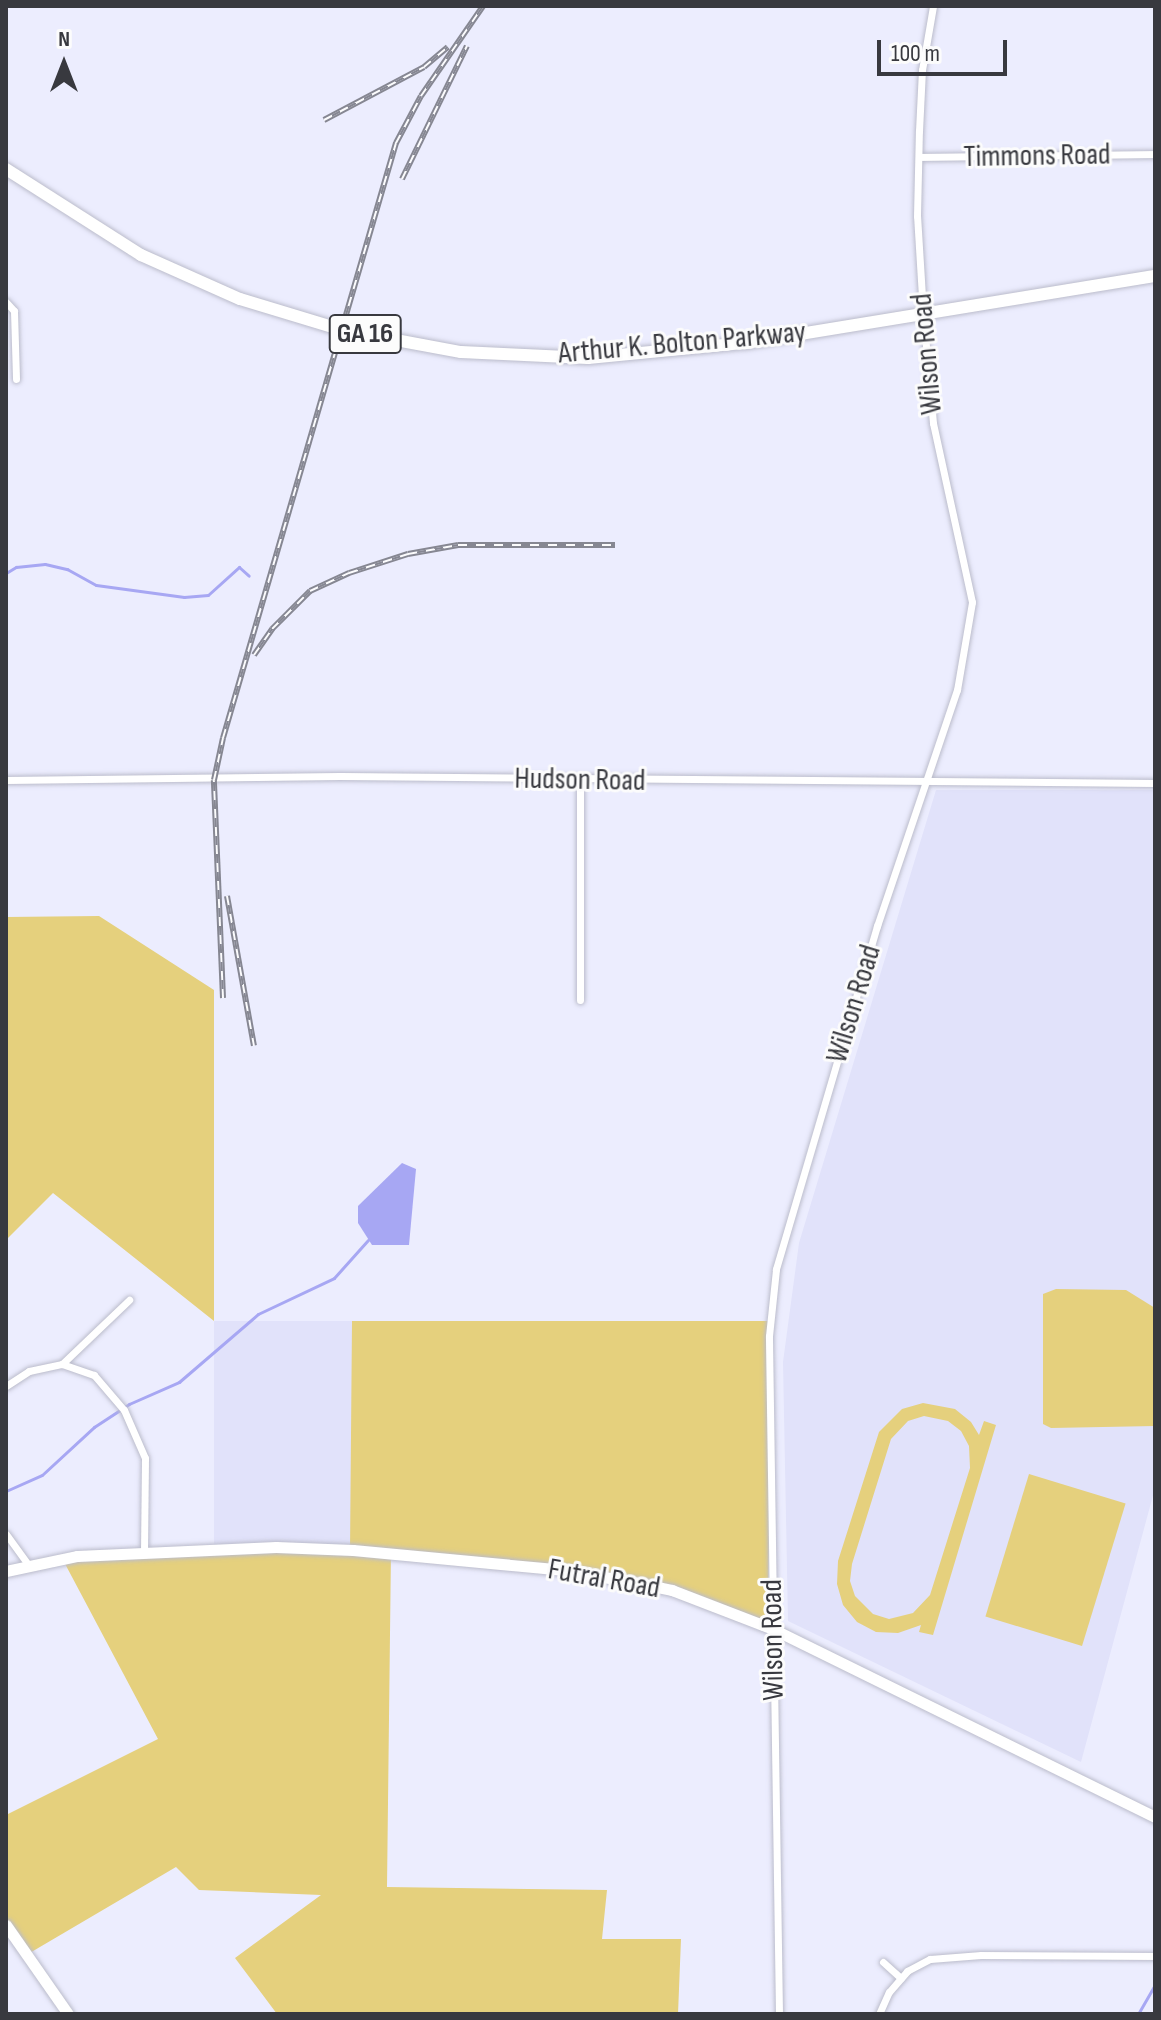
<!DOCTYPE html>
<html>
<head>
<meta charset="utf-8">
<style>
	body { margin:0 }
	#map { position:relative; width:1161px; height:2020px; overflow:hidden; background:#ecedfe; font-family:"Sofia Sans Condensed",sans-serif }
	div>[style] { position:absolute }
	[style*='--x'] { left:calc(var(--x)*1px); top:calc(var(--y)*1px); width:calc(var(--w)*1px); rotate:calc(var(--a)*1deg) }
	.built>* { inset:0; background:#e1e2fa; transform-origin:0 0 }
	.green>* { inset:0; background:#e5d07d; transform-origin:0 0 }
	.water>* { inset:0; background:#a7a7f3 }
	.stream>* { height:3px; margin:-1.5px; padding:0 1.5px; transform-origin:1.5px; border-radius:1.5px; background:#a7a7f3 }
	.roads { filter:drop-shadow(0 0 2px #bbbccb) drop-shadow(0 0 2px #bbbccb) }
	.street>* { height:7px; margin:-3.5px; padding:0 3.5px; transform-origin:3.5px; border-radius:3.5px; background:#fff }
	.secondary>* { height:11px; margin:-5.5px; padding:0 5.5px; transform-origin:5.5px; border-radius:5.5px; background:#fff }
	.primary>* { height:12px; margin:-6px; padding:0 6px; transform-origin:6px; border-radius:6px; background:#fff }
	.rail>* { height:6px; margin-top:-3px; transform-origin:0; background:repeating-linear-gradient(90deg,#fcfcfc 0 9px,#868792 0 18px); box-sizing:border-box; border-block:2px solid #868792 }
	span { translate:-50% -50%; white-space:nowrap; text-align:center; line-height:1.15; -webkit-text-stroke:6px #fcfcfc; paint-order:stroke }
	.shield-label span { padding:2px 6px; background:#fcfcfc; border:2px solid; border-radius:6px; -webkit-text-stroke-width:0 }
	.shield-label { font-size:28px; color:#38393f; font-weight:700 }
	.street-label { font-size:30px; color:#38393f }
	.frame { position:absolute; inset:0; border:8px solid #38393f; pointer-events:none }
	.north { position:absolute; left:24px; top:24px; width:80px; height:80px; -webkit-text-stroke:6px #fcfcfc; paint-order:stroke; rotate:0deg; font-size:22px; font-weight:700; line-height:32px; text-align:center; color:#38393f }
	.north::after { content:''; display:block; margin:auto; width:28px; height:36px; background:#38393f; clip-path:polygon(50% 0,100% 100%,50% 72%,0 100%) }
	.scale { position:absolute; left:877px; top:40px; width:130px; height:36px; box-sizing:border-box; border:4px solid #38393f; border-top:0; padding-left:10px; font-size:24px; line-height:28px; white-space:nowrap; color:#38393f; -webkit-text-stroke:6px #fcfcfc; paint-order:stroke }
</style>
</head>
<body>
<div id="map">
	<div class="built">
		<i style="clip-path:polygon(936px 790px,1155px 790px,1155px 1488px,1081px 1762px,788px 1621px,783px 1362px,799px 1243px)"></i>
		<i style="left:214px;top:1321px;width:138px;height:231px"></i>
	</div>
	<div class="green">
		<i style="clip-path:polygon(99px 916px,214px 990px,214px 1321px,53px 1193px,6px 1240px,6px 917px)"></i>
		<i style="clip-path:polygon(1056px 1289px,1126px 1290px,1155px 1308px,1155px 1426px,1051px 1428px,1043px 1424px,1043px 1294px)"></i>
		<i style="clip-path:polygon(352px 1321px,771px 1321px,768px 1623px,663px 1585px,391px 1550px,387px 1887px,607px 1890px,602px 1939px,681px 1939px,678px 2014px,277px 2014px,235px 1958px,321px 1895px,199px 1890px,176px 1867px,28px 1954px,6px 1924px,6px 1815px,158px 1739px,63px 1560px,79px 1554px,350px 1551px)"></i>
		<i style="clip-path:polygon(evenodd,923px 1403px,955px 1409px,971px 1422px,979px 1435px,984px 1421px,996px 1425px,933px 1635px,919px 1632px,921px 1625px,898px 1633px,876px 1632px,857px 1622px,843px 1605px,837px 1584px,838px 1561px,879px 1432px,902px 1409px,923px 1403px,924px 1416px,948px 1421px,961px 1431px,969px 1446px,970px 1468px,930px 1595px,913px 1613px,889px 1619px,873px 1614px,855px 1596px,850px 1581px,852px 1564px,891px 1439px,908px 1421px,924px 1416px)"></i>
		<i style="left:1029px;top:1474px;width:101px;height:149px;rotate:17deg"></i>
	</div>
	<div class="water">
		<i style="clip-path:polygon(402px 1163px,416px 1169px,409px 1245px,372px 1245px,358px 1223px,358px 1206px)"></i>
	</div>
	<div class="stream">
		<i style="--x:6;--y:573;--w:12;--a:-31"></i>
		<i style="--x:16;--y:567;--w:29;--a:-6"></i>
		<i style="--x:45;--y:564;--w:23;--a:13"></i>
		<i style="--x:67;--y:569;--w:33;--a:29"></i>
		<i style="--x:96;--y:585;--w:89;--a:7.8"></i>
		<i style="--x:184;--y:597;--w:24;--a:-5"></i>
		<i style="--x:208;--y:595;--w:42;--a:-42.1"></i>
		<i style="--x:239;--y:567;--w:13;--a:42"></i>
		<i style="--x:6;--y:1491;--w:39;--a:-24"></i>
		<i style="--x:42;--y:1475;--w:71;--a:-42.7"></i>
		<i style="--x:94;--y:1427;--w:42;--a:-33.3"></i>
		<i style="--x:129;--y:1404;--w:55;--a:-23.7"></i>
		<i style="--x:179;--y:1382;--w:104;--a:-40.7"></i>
		<i style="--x:258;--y:1314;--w:84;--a:-25.3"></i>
		<i style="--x:334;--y:1278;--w:51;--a:-48.2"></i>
		<i style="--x:1138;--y:2014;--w:34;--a:-60"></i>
	</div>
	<div class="roads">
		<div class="street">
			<i style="--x:919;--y:157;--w:236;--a:-0.7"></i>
			<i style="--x:6;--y:302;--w:12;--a:48"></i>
			<i style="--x:14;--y:311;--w:68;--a:88.3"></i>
			<i style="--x:6;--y:780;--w:334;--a:-0.7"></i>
			<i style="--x:340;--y:776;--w:815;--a:0.49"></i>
			<i style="--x:580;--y:780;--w:220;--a:90"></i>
			<i style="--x:62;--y:1364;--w:93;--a:-43.7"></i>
			<i style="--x:6;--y:1386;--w:27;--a:-33"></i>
			<i style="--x:29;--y:1371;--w:34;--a:-12"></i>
			<i style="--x:62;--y:1364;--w:34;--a:19"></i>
			<i style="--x:94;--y:1375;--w:46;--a:49.4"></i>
			<i style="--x:124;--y:1410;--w:52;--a:66.4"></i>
			<i style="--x:145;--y:1458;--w:92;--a:90.6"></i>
			<i style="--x:6;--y:1534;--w:37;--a:54"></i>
			<i style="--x:883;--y:1962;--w:24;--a:42"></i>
			<i style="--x:779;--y:2014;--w:678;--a:-90.85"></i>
			<i style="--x:769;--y:1336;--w:67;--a:-84"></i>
			<i style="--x:776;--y:1269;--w:358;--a:-73.6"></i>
			<i style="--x:877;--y:926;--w:249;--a:-71.3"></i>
			<i style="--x:957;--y:690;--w:89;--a:-80.3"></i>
			<i style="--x:972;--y:602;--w:183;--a:-102.3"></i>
			<i style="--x:933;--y:423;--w:110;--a:-95.2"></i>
			<i style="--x:923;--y:313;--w:97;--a:-93.5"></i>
			<i style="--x:917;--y:216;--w:85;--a:-88.7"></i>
			<i style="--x:919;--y:131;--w:61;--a:-87.2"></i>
			<i style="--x:922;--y:70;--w:65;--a:-80.2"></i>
			<i style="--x:879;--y:2014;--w:24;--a:-66"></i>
			<i style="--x:889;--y:1992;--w:28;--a:-49"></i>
			<i style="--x:907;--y:1971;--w:26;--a:-28"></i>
			<i style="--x:930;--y:1959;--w:51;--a:-4.5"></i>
			<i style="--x:981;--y:1955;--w:174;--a:0.3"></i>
		</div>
		<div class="secondary">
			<i style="--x:6;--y:1571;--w:73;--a:-11.9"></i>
			<i style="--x:77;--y:1556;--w:199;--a:-2.6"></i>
			<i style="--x:276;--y:1547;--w:77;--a:2.2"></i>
			<i style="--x:353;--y:1550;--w:213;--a:5.4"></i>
			<i style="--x:565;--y:1570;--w:79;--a:10.2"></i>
			<i style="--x:643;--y:1584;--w:30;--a:12"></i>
			<i style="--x:672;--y:1590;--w:108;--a:21.1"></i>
			<i style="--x:773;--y:1629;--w:426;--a:26.2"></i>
			<i style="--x:6;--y:1925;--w:108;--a:55.1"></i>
		</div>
		<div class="primary">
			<i style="--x:6;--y:169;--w:160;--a:32.5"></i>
			<i style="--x:141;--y:255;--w:108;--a:24"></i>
			<i style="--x:240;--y:299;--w:107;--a:16.9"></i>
			<i style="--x:342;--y:330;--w:121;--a:10.5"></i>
			<i style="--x:461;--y:352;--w:127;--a:2.7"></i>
			<i style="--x:588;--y:358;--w:158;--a:-5.5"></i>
			<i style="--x:745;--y:343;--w:415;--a:-9.3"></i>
		</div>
	</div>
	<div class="rail">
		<i style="--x:324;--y:120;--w:113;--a:-27.9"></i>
		<i style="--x:424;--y:67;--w:31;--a:-40"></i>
		<i style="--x:402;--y:179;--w:148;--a:-64"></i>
		<i style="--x:254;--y:655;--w:32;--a:-55"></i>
		<i style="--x:272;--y:629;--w:54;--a:-45"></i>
		<i style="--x:310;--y:591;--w:43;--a:-24.8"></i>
		<i style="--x:349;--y:573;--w:62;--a:-17.9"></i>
		<i style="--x:408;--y:554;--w:51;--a:-10.2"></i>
		<i style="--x:458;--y:545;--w:157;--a:0"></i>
		<i style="--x:227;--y:896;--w:152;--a:79.8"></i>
		<i style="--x:223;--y:998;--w:218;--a:-92.4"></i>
		<i style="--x:214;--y:780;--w:43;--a:-77.9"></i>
		<i style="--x:223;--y:738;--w:620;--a:-73.79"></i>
		<i style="--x:396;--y:143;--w:53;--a:-62"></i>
		<i style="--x:421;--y:96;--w:109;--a:-55.4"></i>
	</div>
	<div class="shield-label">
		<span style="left:365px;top:334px">GA 16</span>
	</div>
	<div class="street-label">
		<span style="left:1037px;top:156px;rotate:-1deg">Timmons Road</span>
		<span style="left:682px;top:343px;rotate:-5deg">Arthur K. Bolton Parkway</span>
		<span style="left:927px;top:354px;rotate:-95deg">Wilson Road</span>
		<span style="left:580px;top:780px;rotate:1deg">Hudson Road</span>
		<span style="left:854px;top:1004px;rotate:-73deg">Wilson Road</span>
		<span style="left:604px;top:1579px;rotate:10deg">Futral Road</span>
		<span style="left:773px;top:1640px;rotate:-91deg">Wilson Road</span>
	</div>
	<div class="frame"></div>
	<div class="north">N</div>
	<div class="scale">100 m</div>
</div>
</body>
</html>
